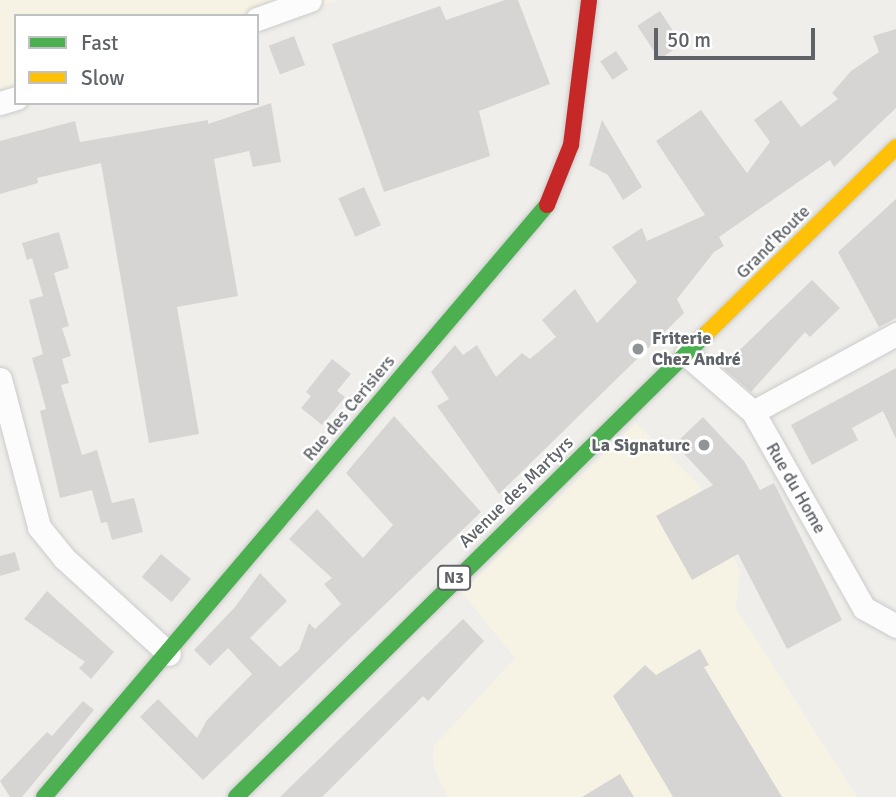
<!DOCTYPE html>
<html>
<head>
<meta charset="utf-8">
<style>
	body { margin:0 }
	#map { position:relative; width:896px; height:797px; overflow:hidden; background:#efeeea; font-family:Signika,sans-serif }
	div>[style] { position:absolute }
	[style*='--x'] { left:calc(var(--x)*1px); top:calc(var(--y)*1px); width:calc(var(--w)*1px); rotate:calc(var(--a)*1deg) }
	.commercial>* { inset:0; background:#f7f3e4 }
	.building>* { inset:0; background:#d6d5d3; transform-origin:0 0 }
	.roads { filter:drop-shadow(0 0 2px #cbcccc) drop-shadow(0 0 2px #cbcccc) }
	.street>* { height:23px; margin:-11.5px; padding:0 11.5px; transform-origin:11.5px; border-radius:11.5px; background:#fdfcfc }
	.fast>* { height:16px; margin:-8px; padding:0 8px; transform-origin:8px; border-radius:8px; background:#4caf50 }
	.slow>* { height:16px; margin:-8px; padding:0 8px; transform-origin:8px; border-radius:8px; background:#ffc107 }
	.jam>* { height:16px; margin:-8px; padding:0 8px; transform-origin:8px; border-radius:8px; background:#c62828 }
	.dots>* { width:19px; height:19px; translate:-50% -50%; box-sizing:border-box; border:4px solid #fff; border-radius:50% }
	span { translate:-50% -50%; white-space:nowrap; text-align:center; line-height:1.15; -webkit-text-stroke:5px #fff; paint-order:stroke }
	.shield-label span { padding:2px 5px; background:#fff; border:2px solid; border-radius:5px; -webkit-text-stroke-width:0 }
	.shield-label { font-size:16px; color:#5f6368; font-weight:700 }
	.street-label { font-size:18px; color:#5f6368 }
	.poi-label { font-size:18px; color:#5f6368; font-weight:700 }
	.left { translate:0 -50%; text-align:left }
	.right { translate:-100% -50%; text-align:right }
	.legend { position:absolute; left:14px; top:14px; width:245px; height:91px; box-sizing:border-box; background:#fff; border:2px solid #bfc1c3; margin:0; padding:9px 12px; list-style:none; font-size:21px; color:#5f6368 }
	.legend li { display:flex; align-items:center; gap:14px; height:35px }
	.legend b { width:35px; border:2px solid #bfc1c3 }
	.scale { position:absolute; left:654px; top:28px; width:161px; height:32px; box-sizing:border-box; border:4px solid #5f6368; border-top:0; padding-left:9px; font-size:21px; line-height:24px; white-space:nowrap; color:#5f6368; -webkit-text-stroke:5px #fff; paint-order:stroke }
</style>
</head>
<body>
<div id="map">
	<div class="commercial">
		<i style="clip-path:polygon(0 0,339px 0,257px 26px,257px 16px,16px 16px,16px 103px,0 109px)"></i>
		<i style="clip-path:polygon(636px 423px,700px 486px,740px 571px,736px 608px,857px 797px,447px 797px,433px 764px,433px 747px,515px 658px,462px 592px)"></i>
	</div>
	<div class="building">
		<i style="clip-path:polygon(505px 0,518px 0,550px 84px,479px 111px,490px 156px,384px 192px,332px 44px,440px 6px,446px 20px)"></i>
		<i style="left:660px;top:11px;width:40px;height:27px;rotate:57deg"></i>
		<i style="clip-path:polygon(896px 29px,896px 108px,834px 167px,830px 160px,719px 237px,724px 246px,714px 252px,677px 299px,684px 313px,499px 494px,437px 406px,449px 399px,431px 372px,455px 345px,463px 355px,477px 345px,496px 377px,522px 353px,530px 359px,556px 337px,542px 320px,575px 289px,597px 323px,637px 282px,612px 247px,642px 228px,647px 241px,705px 215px,656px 141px,701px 110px,747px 173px,770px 142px,754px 120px,781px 100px,801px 127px,838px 99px,832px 93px,851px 71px,879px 52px,873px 36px)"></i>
		<i style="left:294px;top:36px;width:31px;height:27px;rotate:69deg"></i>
		<i style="left:616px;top:51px;width:22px;height:19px;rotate:56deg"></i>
		<i style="clip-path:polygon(271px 103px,281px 162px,253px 167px,249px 151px,214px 159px,238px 296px,177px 307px,199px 434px,149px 443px,101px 163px,37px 178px,38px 183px,0 194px,0 141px,75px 121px,80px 142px,208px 120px,208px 124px)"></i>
		<i style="clip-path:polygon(602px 120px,642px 187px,623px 200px,608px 175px,589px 165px)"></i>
		<i style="left:364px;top:187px;width:42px;height:28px;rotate:66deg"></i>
		<i style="clip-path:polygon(896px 199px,896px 318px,879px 327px,838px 252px)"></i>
		<i style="clip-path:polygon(59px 232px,69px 268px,54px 273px,69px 326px,62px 328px,71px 356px,62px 359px,69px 383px,61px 385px,82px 455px,97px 450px,112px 503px,134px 498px,143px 532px,112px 540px,107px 522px,101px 523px,92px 490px,60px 498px,40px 411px,46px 409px,32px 358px,43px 354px,29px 300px,43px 296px,32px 258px,27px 260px,22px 243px)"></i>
		<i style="clip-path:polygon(812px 280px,840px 308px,810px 337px,805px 332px,751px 392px,722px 367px)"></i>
		<i style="clip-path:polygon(332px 359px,351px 374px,337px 391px,345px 397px,322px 425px,301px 408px,311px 396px,306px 392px)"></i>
		<i style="clip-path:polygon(896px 368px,896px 439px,883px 411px,852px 428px,858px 440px,812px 465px,791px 425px)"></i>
		<i style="clip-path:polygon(394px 416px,481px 512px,203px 780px,140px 717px,158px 699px,197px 738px,207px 720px,252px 674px,228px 648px,210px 666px,194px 650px,235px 607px,260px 573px,287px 601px,250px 638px,280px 667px,299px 650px,309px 623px,315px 629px,341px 604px,324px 584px,332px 578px,289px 539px,317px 509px,363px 558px,393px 525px,346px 473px)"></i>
		<i style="clip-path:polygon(703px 417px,744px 461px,760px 490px,774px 483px,842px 620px,787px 649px,738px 554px,692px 580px,656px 516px,713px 485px,675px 444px)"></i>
		<i style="clip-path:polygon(15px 552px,20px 570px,0 576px,0 556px)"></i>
		<i style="left:161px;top:554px;width:39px;height:30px;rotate:40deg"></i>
		<i style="clip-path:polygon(47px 591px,114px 652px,91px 679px,79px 668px,85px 662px,24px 619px)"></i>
		<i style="clip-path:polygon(463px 619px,484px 641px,428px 701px,423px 696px,322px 797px,280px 797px)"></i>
		<i style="clip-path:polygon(700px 649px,709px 665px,704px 667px,782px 797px,673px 797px,613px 696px,645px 665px,656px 675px)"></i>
		<i style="clip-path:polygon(83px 701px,94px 710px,22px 797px,10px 797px,0 781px,47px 732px,52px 736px)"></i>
		<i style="clip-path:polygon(620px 774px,634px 797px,582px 797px)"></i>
	</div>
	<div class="roads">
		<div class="street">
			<i style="--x:257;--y:19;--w:56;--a:-19.7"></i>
			<i style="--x:0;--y:103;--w:17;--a:-17"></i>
			<i style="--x:686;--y:354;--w:89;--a:40.9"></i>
			<i style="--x:753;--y:412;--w:225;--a:60.5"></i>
			<i style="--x:864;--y:608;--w:37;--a:29"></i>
			<i style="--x:0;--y:379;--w:153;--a:75.2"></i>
			<i style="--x:39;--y:527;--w:40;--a:51"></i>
			<i style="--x:64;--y:558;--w:142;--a:42.4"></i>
			<i style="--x:753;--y:412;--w:163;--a:-28.6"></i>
		</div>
		<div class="fast">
			<i style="--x:44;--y:797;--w:777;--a:-49.65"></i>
			<i style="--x:236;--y:797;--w:661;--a:-44.57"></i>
		</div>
		<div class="slow">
			<i style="--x:707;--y:333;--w:265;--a:-44.5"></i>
		</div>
		<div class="jam">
			<i style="--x:547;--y:205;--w:65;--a:-68.2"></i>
			<i style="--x:571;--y:145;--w:146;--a:-82.9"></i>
		</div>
	</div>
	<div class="dots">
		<i style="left:638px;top:349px;background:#919496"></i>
		<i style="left:704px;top:445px;background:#919496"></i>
	</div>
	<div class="shield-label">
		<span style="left:454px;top:578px">N3</span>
	</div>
	<div class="street-label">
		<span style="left:773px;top:242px;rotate:-45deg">Grand'Route</span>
		<span style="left:349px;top:408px;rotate:-50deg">Rue des Cerisiers</span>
		<span style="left:796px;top:488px;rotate:60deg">Rue du Home</span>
		<span style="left:516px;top:492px;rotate:-44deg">Avenue des Martyrs</span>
	</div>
	<div class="poi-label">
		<span class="left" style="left:652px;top:349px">Friterie<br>Chez André</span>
		<span class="right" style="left:690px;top:445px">La Signaturc</span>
	</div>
	<ul class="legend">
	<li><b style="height:9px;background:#4caf50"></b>Fast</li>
	<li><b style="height:9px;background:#ffc107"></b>Slow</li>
	</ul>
	<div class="scale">50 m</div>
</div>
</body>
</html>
